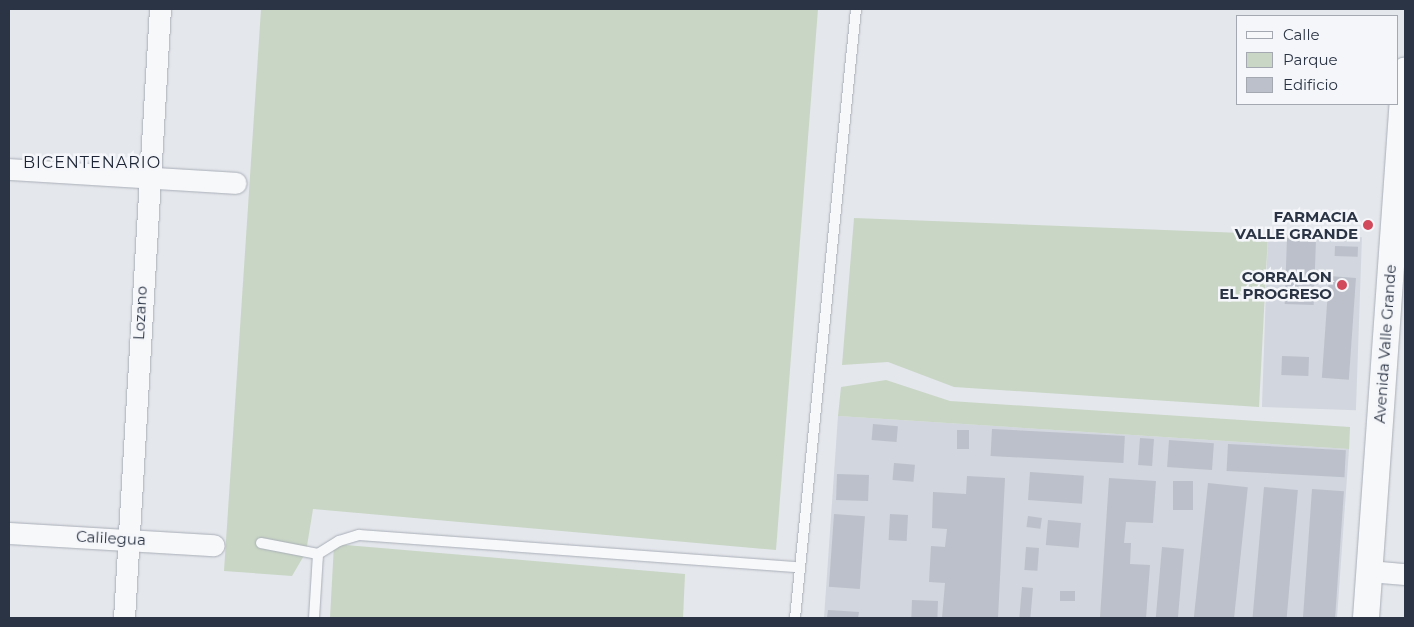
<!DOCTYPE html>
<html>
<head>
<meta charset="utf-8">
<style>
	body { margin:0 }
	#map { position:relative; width:1414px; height:627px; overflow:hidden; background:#e4e7ec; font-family:Montserrat,sans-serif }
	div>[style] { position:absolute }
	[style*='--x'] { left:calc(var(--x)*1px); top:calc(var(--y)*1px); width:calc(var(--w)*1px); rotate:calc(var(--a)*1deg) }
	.built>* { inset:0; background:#d2d6de; transform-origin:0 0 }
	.green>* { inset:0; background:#c9d6c5 }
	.building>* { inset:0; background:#bbc0ca; transform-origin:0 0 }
	.roads { filter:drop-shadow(0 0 1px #a9aeb7) drop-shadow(0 0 1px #a9aeb7) }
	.service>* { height:10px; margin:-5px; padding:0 5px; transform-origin:5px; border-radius:5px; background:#f7f8fa }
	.minor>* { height:21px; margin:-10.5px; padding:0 10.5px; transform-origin:10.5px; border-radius:10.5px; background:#f7f8fa }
	.tertiary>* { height:26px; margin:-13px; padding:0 13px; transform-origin:13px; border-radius:13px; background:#f7f8fa }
	.dots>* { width:14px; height:14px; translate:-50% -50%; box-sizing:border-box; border:2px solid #f4f6f9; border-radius:50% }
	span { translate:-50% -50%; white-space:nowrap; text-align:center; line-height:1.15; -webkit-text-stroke:5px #f4f6f9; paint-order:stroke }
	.poi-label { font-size:15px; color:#2b3445; font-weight:700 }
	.right { translate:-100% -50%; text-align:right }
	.street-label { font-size:15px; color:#2b3445 }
	.neighbourhood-label { font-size:16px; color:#1d2536; letter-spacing:1px }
	.frame { position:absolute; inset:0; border:10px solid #2b3445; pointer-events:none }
	.legend { position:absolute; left:1236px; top:15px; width:162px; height:90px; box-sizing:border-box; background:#f4f6f9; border:1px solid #a4a8b1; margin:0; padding:6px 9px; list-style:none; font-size:15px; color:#2b3445 }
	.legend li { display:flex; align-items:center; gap:10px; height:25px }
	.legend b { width:25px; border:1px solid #a4a8b1 }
</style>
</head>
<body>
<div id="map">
	<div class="built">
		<i style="left:1268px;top:234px;width:94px;height:173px;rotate:2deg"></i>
		<i style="clip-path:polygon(838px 416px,1349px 449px,1337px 618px,824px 618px)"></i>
	</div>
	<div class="green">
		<i style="clip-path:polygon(261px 9px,818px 9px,776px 550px,313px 509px,306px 552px,292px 576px,224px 571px)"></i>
		<i style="clip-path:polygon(854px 218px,1268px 234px,1259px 407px,954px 387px,888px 362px,842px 365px)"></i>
		<i style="clip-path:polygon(886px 380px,950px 401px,1350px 427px,1349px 449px,838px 416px,841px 387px)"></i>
		<i style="clip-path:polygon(334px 544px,685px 574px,683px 618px,330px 618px)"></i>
	</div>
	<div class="building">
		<i style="left:1287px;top:238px;width:29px;height:66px;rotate:2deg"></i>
		<i style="left:1335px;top:246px;width:23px;height:10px;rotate:2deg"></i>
		<i style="left:1329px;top:276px;width:27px;height:102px;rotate:4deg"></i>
		<i style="left:1282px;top:356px;width:27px;height:19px;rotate:2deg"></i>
		<i style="left:873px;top:424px;width:25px;height:16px;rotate:5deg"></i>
		<i style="left:992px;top:429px;width:133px;height:27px;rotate:3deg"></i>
		<i style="left:957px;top:430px;width:12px;height:19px"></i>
		<i style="left:1140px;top:438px;width:14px;height:27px;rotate:4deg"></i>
		<i style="left:1169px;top:440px;width:45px;height:27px;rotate:4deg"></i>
		<i style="left:1228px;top:444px;width:118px;height:27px;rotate:3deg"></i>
		<i style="left:894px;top:463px;width:21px;height:17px;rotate:5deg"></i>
		<i style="left:1030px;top:472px;width:54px;height:28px;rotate:4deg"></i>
		<i style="left:837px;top:474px;width:32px;height:26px;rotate:2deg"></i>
		<i style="clip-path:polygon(967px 476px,1005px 478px,998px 618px,942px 618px,945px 583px,929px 582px,931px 546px,945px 547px,947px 529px,932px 528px,933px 492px,966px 494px)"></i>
		<i style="clip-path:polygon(1109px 478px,1156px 481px,1153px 523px,1126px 522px,1124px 543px,1131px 543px,1130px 564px,1150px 565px,1146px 618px,1100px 618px)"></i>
		<i style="left:1173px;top:481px;width:20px;height:29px"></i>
		<i style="left:1208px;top:483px;width:40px;height:135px;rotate:6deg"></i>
		<i style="left:1264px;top:487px;width:34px;height:131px;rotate:5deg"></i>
		<i style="left:1312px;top:489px;width:32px;height:129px;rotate:4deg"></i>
		<i style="left:834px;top:514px;width:31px;height:73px;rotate:4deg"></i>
		<i style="left:890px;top:514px;width:18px;height:26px;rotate:3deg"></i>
		<i style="left:1028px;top:516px;width:14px;height:11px;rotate:8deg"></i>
		<i style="left:1048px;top:520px;width:33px;height:25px;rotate:5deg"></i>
		<i style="left:1026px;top:547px;width:13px;height:23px;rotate:4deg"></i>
		<i style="left:1162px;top:547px;width:22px;height:71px;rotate:5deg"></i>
		<i style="left:1022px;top:587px;width:11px;height:31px;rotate:5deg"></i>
		<i style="left:1060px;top:591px;width:15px;height:10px"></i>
		<i style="left:912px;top:600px;width:26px;height:18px;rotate:2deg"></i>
		<i style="clip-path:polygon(828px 610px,859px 612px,858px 618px,827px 618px)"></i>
	</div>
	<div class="roads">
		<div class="service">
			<i style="--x:261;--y:543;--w:58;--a:10.9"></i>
			<i style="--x:318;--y:554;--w:25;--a:-32"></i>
			<i style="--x:339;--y:541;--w:21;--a:-17"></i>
			<i style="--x:359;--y:535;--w:440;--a:4.2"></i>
			<i style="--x:314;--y:618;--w:64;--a:-86.4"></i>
			<i style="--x:795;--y:618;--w:612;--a:-84.28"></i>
		</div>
		<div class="minor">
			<i style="--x:9;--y:169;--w:227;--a:3.5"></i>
			<i style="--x:9;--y:533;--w:205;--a:3.4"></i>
			<i style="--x:1369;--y:571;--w:36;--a:5"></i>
			<i style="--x:124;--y:618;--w:610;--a:-86.62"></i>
		</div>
		<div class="tertiary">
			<i style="--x:1366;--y:618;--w:549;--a:-85.93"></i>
		</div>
	</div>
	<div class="dots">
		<i style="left:1368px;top:225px;background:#d1495b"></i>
		<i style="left:1342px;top:285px;background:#d1495b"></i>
	</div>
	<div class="poi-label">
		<span class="right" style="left:1358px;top:225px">FARMACIA<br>VALLE GRANDE</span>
		<span class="right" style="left:1332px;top:285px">CORRALON<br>EL PROGRESO</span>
	</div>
	<div class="street-label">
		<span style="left:140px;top:313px;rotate:-87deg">Lozano</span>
		<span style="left:1385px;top:344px;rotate:-86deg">Avenida Valle Grande</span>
		<span style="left:111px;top:538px;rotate:3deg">Calilegua</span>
	</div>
	<div class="neighbourhood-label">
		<span style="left:92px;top:163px">BICENTENARIO</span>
	</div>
	<div class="frame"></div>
	<ul class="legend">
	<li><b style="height:6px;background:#f7f8fa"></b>Calle</li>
	<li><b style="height:14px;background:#c9d6c5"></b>Parque</li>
	<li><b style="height:14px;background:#bbc0ca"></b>Edificio</li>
	</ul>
</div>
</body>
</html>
